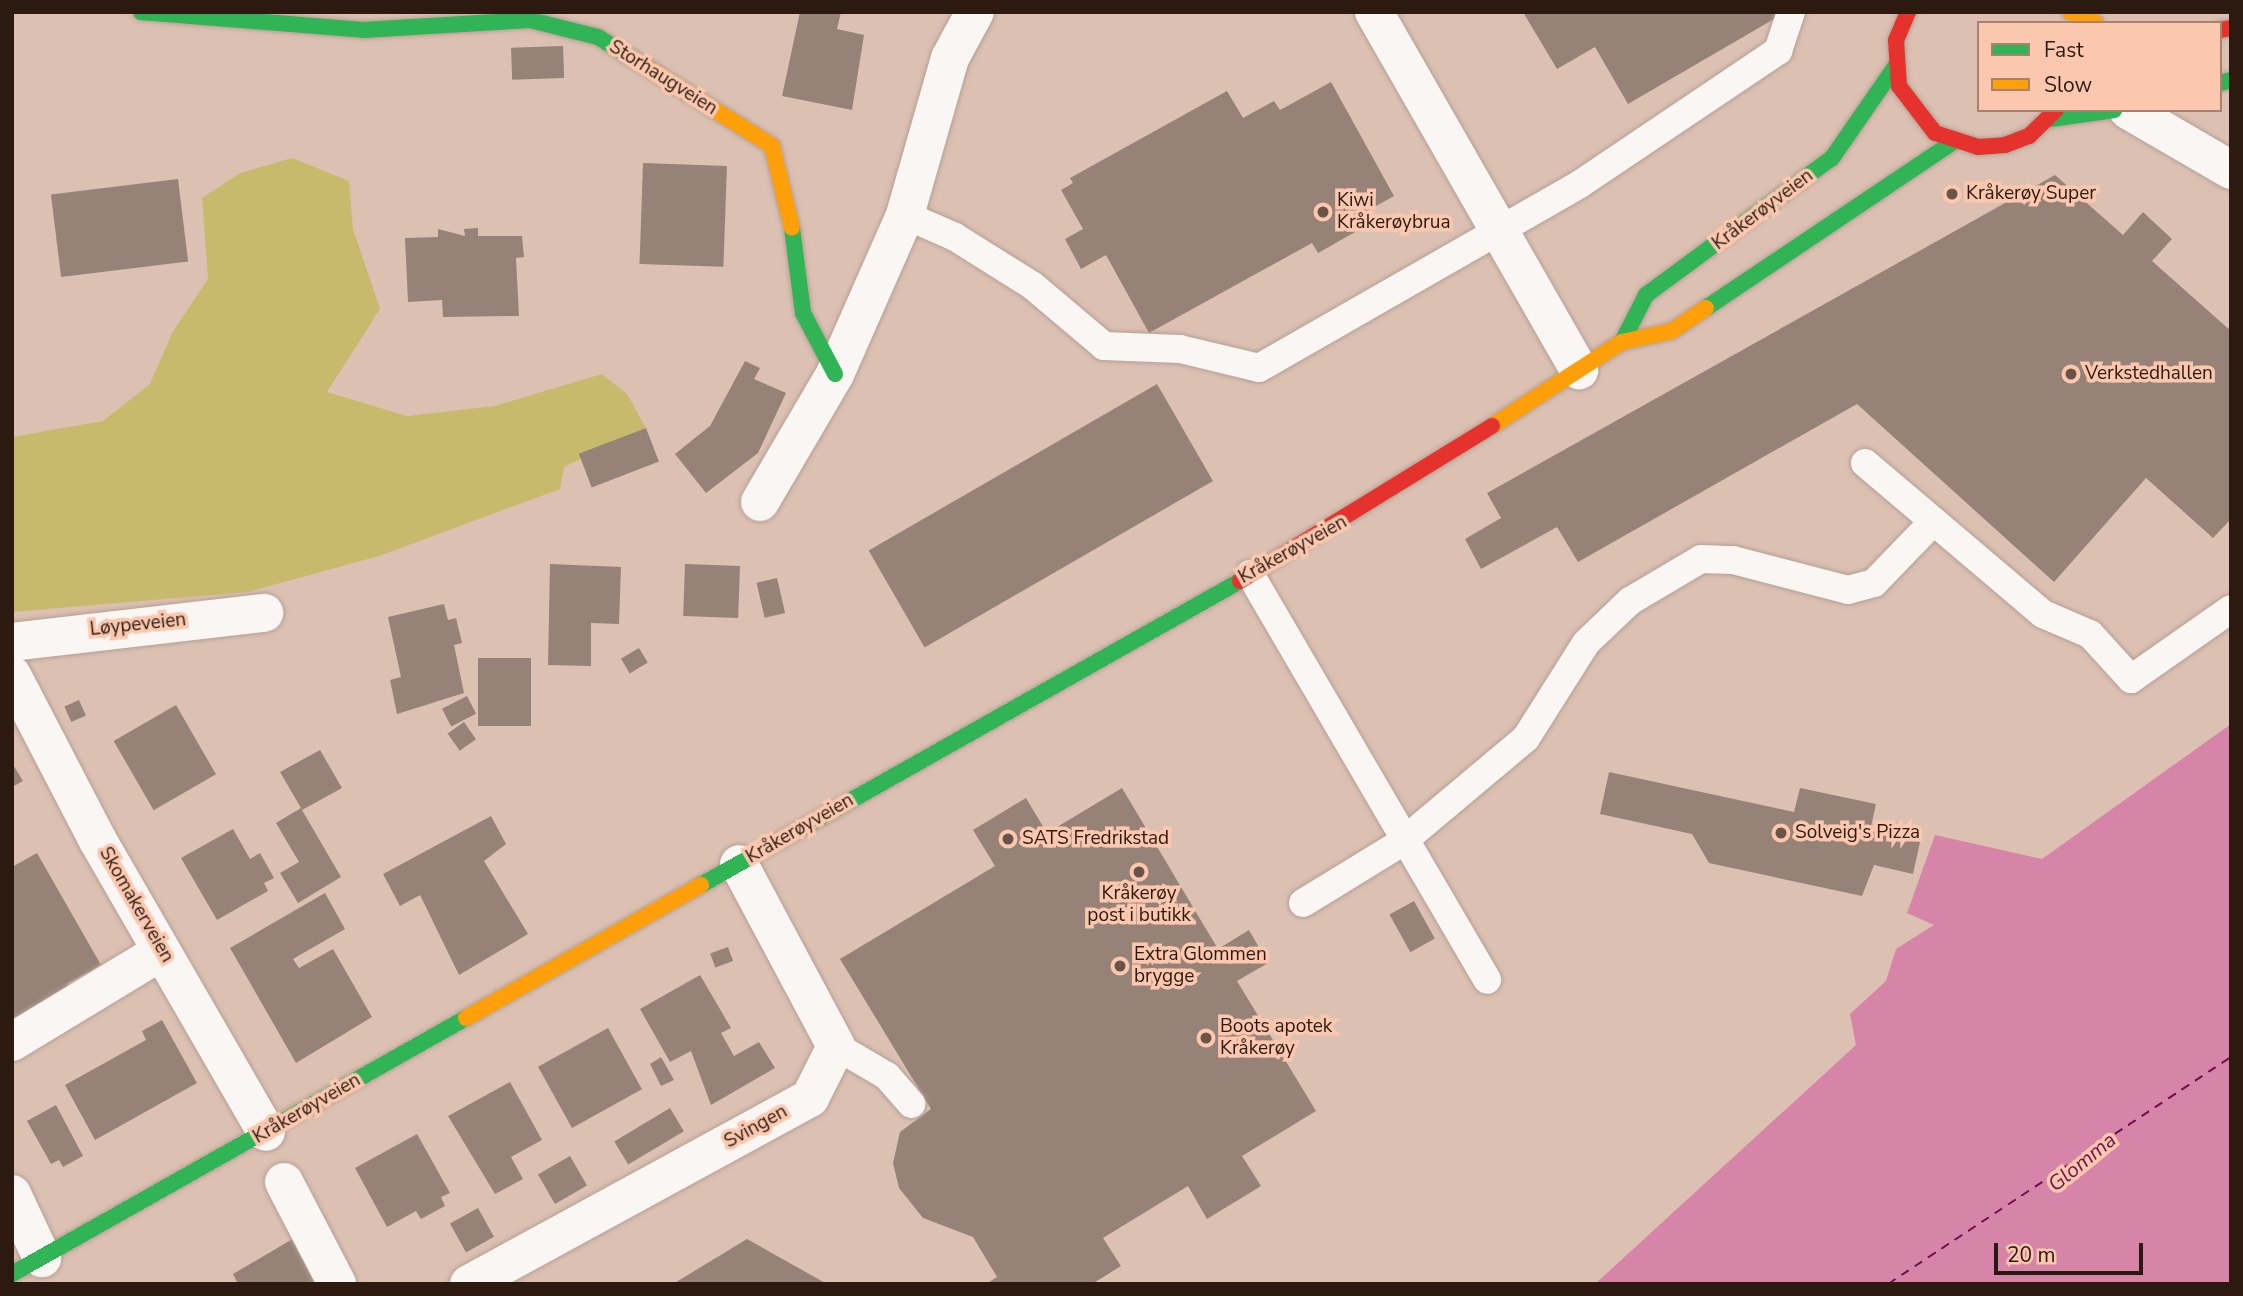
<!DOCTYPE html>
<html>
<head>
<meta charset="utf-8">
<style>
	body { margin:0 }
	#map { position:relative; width:2243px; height:1296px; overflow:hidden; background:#dcc1b3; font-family:"Nunito Sans",sans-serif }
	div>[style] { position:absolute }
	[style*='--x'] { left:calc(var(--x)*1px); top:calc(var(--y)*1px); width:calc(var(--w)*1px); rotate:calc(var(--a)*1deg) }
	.green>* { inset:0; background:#c8ba6d }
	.water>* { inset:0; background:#d684a8 }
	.ferry>* { height:2px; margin-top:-1px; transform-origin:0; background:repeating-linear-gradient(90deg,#72104e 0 9px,transparent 0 16px) }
	.building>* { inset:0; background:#968277; transform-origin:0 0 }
	.roads { filter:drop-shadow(0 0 2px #b5a094) drop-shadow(0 0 2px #b5a094) }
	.lane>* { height:28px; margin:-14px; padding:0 14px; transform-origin:14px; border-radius:14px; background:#faf6f4 }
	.street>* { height:38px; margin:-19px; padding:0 19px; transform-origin:19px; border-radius:19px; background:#faf6f4 }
	.fast>* { height:16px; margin:-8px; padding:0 8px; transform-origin:8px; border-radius:8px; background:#30b455 }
	.slow>* { height:16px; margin:-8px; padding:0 8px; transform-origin:8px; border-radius:8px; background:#ff9f0a }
	.jam>* { height:16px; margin:-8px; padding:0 8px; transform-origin:8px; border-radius:8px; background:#e5322d }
	.dots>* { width:19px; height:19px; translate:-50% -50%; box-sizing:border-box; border:4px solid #fbc8af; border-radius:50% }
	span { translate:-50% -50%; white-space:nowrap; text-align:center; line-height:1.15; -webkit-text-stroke:7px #fbc8af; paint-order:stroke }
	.street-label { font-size:19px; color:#2c1a10 }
	.poi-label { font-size:19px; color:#2c1a10 }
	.left { translate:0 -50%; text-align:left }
	.water-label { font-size:21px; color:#72104e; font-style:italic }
	.frame { position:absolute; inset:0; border:14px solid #2c1a10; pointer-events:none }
	.legend { position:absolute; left:1977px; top:21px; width:245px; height:91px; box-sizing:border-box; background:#fbc8af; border:2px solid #a8826f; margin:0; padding:9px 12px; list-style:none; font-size:21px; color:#2c1a10 }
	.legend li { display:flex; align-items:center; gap:14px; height:35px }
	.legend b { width:35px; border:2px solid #a8826f }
	.scale { position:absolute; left:1994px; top:1243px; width:149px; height:32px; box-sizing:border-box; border:4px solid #2c1a10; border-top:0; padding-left:9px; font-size:21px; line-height:24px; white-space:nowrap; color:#2c1a10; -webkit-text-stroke:5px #fbc8af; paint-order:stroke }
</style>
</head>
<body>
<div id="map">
	<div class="green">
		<i style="clip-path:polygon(292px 158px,349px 181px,353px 229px,380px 309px,327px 392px,407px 416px,495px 406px,602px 374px,627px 394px,646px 428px,564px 467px,560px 489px,379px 556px,248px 592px,12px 612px,12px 437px,103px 421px,150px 384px,172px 333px,208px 279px,202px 198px,240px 173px)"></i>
	</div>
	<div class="water">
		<i style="clip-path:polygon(2231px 724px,2231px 1284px,1595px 1284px,1856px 1045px,1850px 1014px,1886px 981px,1896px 949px,1934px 925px,1907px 913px,1935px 835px,2042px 859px)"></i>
	</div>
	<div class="ferry">
		<i style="--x:1888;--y:1284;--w:411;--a:-33.5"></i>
	</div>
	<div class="building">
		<i style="clip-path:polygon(800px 12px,841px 12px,837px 29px,864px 35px,852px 110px,782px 96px)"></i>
		<i style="clip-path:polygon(1523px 12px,1786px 12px,1628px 104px,1595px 47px,1557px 69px)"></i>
		<i style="left:563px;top:46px;width:32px;height:52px;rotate:88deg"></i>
		<i style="clip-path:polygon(1331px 82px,1394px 196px,1367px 211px,1373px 222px,1318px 253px,1312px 243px,1149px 333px,1106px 255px,1081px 269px,1065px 239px,1083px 229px,1061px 190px,1073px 183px,1070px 178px,1227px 91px,1243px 118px,1274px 101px,1280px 110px)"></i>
		<i style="left:643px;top:163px;width:84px;height:101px;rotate:2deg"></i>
		<i style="clip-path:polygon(2055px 175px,2123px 235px,2143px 212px,2172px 239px,2152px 261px,2231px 331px,2231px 519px,2213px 538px,2146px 478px,2054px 582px,1857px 404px,1578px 562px,1557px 527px,1481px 569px,1465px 539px,1501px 518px,1487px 493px)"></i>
		<i style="left:178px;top:179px;width:83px;height:128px;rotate:83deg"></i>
		<i style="clip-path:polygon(478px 228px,478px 236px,522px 236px,524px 257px,516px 258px,519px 316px,443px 317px,442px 300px,408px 302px,405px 238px,438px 237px,438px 229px,465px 236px,464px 229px)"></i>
		<i style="clip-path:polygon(745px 361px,760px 368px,754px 379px,786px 393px,758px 453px,706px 493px,675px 454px,710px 426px)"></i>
		<i style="left:1157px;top:384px;width:112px;height:333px;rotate:60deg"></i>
		<i style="left:646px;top:428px;width:36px;height:72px;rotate:69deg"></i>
		<i style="clip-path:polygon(550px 564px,621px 567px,619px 624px,591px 623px,591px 666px,548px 665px)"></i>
		<i style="left:685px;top:564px;width:55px;height:52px;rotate:2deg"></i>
		<i style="left:777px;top:578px;width:36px;height:21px;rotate:77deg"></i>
		<i style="clip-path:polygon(444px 604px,448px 620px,456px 618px,462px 643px,454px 645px,464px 693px,397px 714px,390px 680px,401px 677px,388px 617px)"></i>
		<i style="left:639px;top:648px;width:17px;height:21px;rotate:59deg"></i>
		<i style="left:531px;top:658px;width:68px;height:53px;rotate:90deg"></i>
		<i style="left:467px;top:696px;width:20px;height:28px;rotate:63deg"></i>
		<i style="left:79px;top:700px;width:17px;height:16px;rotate:66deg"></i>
		<i style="left:176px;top:705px;width:80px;height:72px;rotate:60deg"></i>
		<i style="left:464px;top:722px;width:21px;height:20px;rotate:55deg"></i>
		<i style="clip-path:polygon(320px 750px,342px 788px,302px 810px,341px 877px,298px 903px,280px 873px,299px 862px,276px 823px,301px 808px,280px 772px)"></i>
		<i style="clip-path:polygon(12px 763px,23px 781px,12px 787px)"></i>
		<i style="clip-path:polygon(1609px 772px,1794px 812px,1800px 788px,1876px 804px,1870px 831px,1920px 842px,1913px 874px,1874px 865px,1862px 896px,1709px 863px,1692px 834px,1600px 814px)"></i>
		<i style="clip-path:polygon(1122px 788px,1218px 949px,1249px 930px,1268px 963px,1237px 981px,1316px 1111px,1242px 1156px,1261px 1186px,1207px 1219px,1188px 1186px,1103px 1238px,1121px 1266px,1092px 1284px,986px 1284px,997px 1277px,973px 1237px,923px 1218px,899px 1188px,893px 1163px,900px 1132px,931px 1109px,840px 959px,995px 866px,973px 830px,1026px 798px,1047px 833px)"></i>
		<i style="clip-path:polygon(491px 816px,506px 844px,484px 861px,528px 934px,459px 975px,420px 895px,400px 906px,383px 874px)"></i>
		<i style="clip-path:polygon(233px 829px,250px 859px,260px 853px,274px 878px,264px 883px,268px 891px,217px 920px,181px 858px)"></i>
		<i style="clip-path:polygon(37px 853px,101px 965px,67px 984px,75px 996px,12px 1031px,12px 867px)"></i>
		<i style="clip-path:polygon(325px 893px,345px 929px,293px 959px,299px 968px,333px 949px,372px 1017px,296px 1063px,230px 948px)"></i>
		<i style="left:1414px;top:901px;width:43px;height:28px;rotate:61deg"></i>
		<i style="left:728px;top:947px;width:15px;height:19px;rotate:70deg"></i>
		<i style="clip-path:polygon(700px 975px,731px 1028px,721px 1033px,734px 1056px,759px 1042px,775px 1068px,711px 1105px,691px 1051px,670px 1062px,640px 1009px)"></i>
		<i style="clip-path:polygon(162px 1020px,197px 1083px,95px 1140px,65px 1085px,146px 1040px,142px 1031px)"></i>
		<i style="left:608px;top:1028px;width:70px;height:80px;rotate:61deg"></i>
		<i style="clip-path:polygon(661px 1057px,674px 1080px,661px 1086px,650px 1064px)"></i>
		<i style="clip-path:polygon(510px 1082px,542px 1140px,511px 1157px,523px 1179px,495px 1194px,448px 1116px)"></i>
		<i style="clip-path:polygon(56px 1105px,83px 1156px,63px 1167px,59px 1160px,51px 1164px,27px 1121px)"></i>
		<i style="left:670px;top:1108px;width:27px;height:65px;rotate:59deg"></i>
		<i style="clip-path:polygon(417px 1134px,450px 1193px,441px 1197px,445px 1206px,421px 1219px,416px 1211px,387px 1227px,355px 1168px)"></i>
		<i style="left:570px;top:1156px;width:34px;height:37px;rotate:60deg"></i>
		<i style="left:478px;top:1208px;width:33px;height:32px;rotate:61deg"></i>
		<i style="clip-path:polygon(296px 1237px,322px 1284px,238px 1284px,233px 1274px)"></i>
		<i style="clip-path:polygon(747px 1239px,827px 1284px,673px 1284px)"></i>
	</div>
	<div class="roads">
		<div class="lane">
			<i style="--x:905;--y:215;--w:55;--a:23.7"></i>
			<i style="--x:955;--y:237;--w:92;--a:32.1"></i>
			<i style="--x:1033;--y:286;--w:93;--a:40.2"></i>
			<i style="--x:1104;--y:346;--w:76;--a:2.3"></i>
			<i style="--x:1180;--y:349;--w:81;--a:13.5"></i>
			<i style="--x:1259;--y:368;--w:370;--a:-29.8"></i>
			<i style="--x:1580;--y:184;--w:239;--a:-33.9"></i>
			<i style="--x:1778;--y:51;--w:41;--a:-71.6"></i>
			<i style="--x:1865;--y:463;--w:233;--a:40.3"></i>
			<i style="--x:2043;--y:614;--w:51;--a:23.1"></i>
			<i style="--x:2090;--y:634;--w:61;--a:47.7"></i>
			<i style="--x:2131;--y:679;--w:122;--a:-35"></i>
			<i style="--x:1250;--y:574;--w:470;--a:59.7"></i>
			<i style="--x:1303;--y:903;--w:115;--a:-31.5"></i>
			<i style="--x:1401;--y:843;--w:163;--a:-40"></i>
			<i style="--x:1526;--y:738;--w:112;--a:-57.7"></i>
			<i style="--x:1586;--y:643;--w:61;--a:-43.7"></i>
			<i style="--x:1630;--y:601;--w:82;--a:-30.6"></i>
			<i style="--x:1701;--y:559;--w:32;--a:2"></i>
			<i style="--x:1733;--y:560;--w:119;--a:14.6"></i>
			<i style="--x:1848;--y:590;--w:27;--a:-15"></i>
			<i style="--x:1874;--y:583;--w:82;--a:-46"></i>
			<i style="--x:836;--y:1046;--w:59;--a:30.5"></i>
			<i style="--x:887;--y:1076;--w:37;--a:49"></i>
		</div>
		<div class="street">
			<i style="--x:1374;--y:12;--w:413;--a:60.2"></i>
			<i style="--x:2128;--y:110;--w:119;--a:30.2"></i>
			<i style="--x:760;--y:502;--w:148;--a:-59.6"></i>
			<i style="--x:835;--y:374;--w:174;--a:-66.2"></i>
			<i style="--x:905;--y:215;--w:163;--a:-74"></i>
			<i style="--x:950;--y:58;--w:52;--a:-61.5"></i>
			<i style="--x:12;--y:642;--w:254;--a:-6.6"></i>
			<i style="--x:12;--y:675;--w:185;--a:62.6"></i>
			<i style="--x:97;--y:839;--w:338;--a:60"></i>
			<i style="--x:12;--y:1042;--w:175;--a:-31.2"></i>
			<i style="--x:284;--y:1182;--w:115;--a:62.5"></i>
			<i style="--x:12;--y:1194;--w:71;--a:64.9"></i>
			<i style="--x:469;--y:1284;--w:388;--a:-28.6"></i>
			<i style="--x:810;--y:1098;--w:58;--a:-63.4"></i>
			<i style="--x:836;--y:1046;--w:206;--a:-118.1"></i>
		</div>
		<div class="fast">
			<i style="--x:141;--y:12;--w:223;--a:4.6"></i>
			<i style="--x:363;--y:30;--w:167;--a:-3.4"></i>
			<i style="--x:530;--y:20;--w:70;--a:14"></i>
			<i style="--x:598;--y:37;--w:44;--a:31.9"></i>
			<i style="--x:2220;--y:83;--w:11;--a:-15"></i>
			<i style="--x:2050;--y:119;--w:65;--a:-8"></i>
			<i style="--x:792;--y:228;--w:86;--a:82.6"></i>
			<i style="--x:803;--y:313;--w:69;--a:62.3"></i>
			<i style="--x:1706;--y:308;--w:298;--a:-33.9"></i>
			<i style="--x:1622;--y:342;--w:53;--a:-62.9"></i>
			<i style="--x:1646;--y:295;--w:231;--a:-36.4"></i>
			<i style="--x:1832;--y:158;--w:111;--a:-55.3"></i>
			<i style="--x:701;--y:885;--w:619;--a:-29.42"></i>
			<i style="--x:12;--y:1274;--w:521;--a:-29.42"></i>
		</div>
		<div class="slow">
			<i style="--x:2070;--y:12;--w:28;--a:23"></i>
			<i style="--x:635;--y:60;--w:162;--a:32.1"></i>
			<i style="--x:772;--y:146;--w:84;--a:76.3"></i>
			<i style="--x:1492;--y:426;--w:155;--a:-32.9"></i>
			<i style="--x:1622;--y:342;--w:51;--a:-12.4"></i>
			<i style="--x:1672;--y:331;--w:41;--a:-34.1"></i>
			<i style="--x:466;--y:1018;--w:270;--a:-29.5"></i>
		</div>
		<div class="jam">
			<i style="--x:1908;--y:12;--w:30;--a:113"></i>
			<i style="--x:1896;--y:40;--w:46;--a:86.3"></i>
			<i style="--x:1899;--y:86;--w:59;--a:52.5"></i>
			<i style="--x:1935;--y:133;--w:45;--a:18"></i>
			<i style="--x:1978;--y:147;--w:27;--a:-4"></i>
			<i style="--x:2005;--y:145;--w:26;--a:-21"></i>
			<i style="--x:2029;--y:136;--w:37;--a:-44"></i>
			<i style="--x:2220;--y:30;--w:11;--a:-10"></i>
			<i style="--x:1240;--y:581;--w:296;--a:-31.6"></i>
		</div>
	</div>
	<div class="dots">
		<i style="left:1952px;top:194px;background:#6a5449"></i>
		<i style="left:1323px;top:212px;background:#6a5449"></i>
		<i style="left:2071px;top:374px;background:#6a5449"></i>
		<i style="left:1781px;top:833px;background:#6a5449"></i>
		<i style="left:1008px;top:839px;background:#6a5449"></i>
		<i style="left:1139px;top:872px;background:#6a5449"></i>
		<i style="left:1120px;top:966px;background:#6a5449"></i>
		<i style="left:1206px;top:1038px;background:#6a5449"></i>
	</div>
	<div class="street-label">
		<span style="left:663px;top:78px;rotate:32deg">Storhaugveien</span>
		<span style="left:1763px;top:210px;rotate:-37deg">Kråkerøyveien</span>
		<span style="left:1293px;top:550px;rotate:-29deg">Kråkerøyveien</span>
		<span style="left:138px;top:625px;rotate:-6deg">Løypeveien</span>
		<span style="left:800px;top:829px;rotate:-30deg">Kråkerøyveien</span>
		<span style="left:136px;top:905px;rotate:60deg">Skomakerveien</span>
		<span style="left:307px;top:1109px;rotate:-30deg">Kråkerøyveien</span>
		<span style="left:756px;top:1127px;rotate:-29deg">Svingen</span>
	</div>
	<div class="poi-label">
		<span class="left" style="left:1966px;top:194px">Kråkerøy Super</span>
		<span class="left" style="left:1337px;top:212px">Kiwi<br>Kråkerøybrua</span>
		<span class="left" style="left:2085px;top:374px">Verkstedhallen</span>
		<span class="left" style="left:1795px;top:833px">Solveig's Pizza</span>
		<span class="left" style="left:1022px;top:839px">SATS Fredrikstad</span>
		<span style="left:1139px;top:905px">Kråkerøy<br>post i butikk</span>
		<span class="left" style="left:1134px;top:966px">Extra Glommen<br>brygge</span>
		<span class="left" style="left:1220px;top:1038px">Boots apotek<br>Kråkerøy</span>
	</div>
	<div class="water-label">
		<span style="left:2082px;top:1162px;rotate:-39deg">Glomma</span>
	</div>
	<div class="frame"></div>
	<ul class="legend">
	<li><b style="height:9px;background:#30b455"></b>Fast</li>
	<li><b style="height:9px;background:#ff9f0a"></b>Slow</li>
	</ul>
	<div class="scale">20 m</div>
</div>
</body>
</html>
